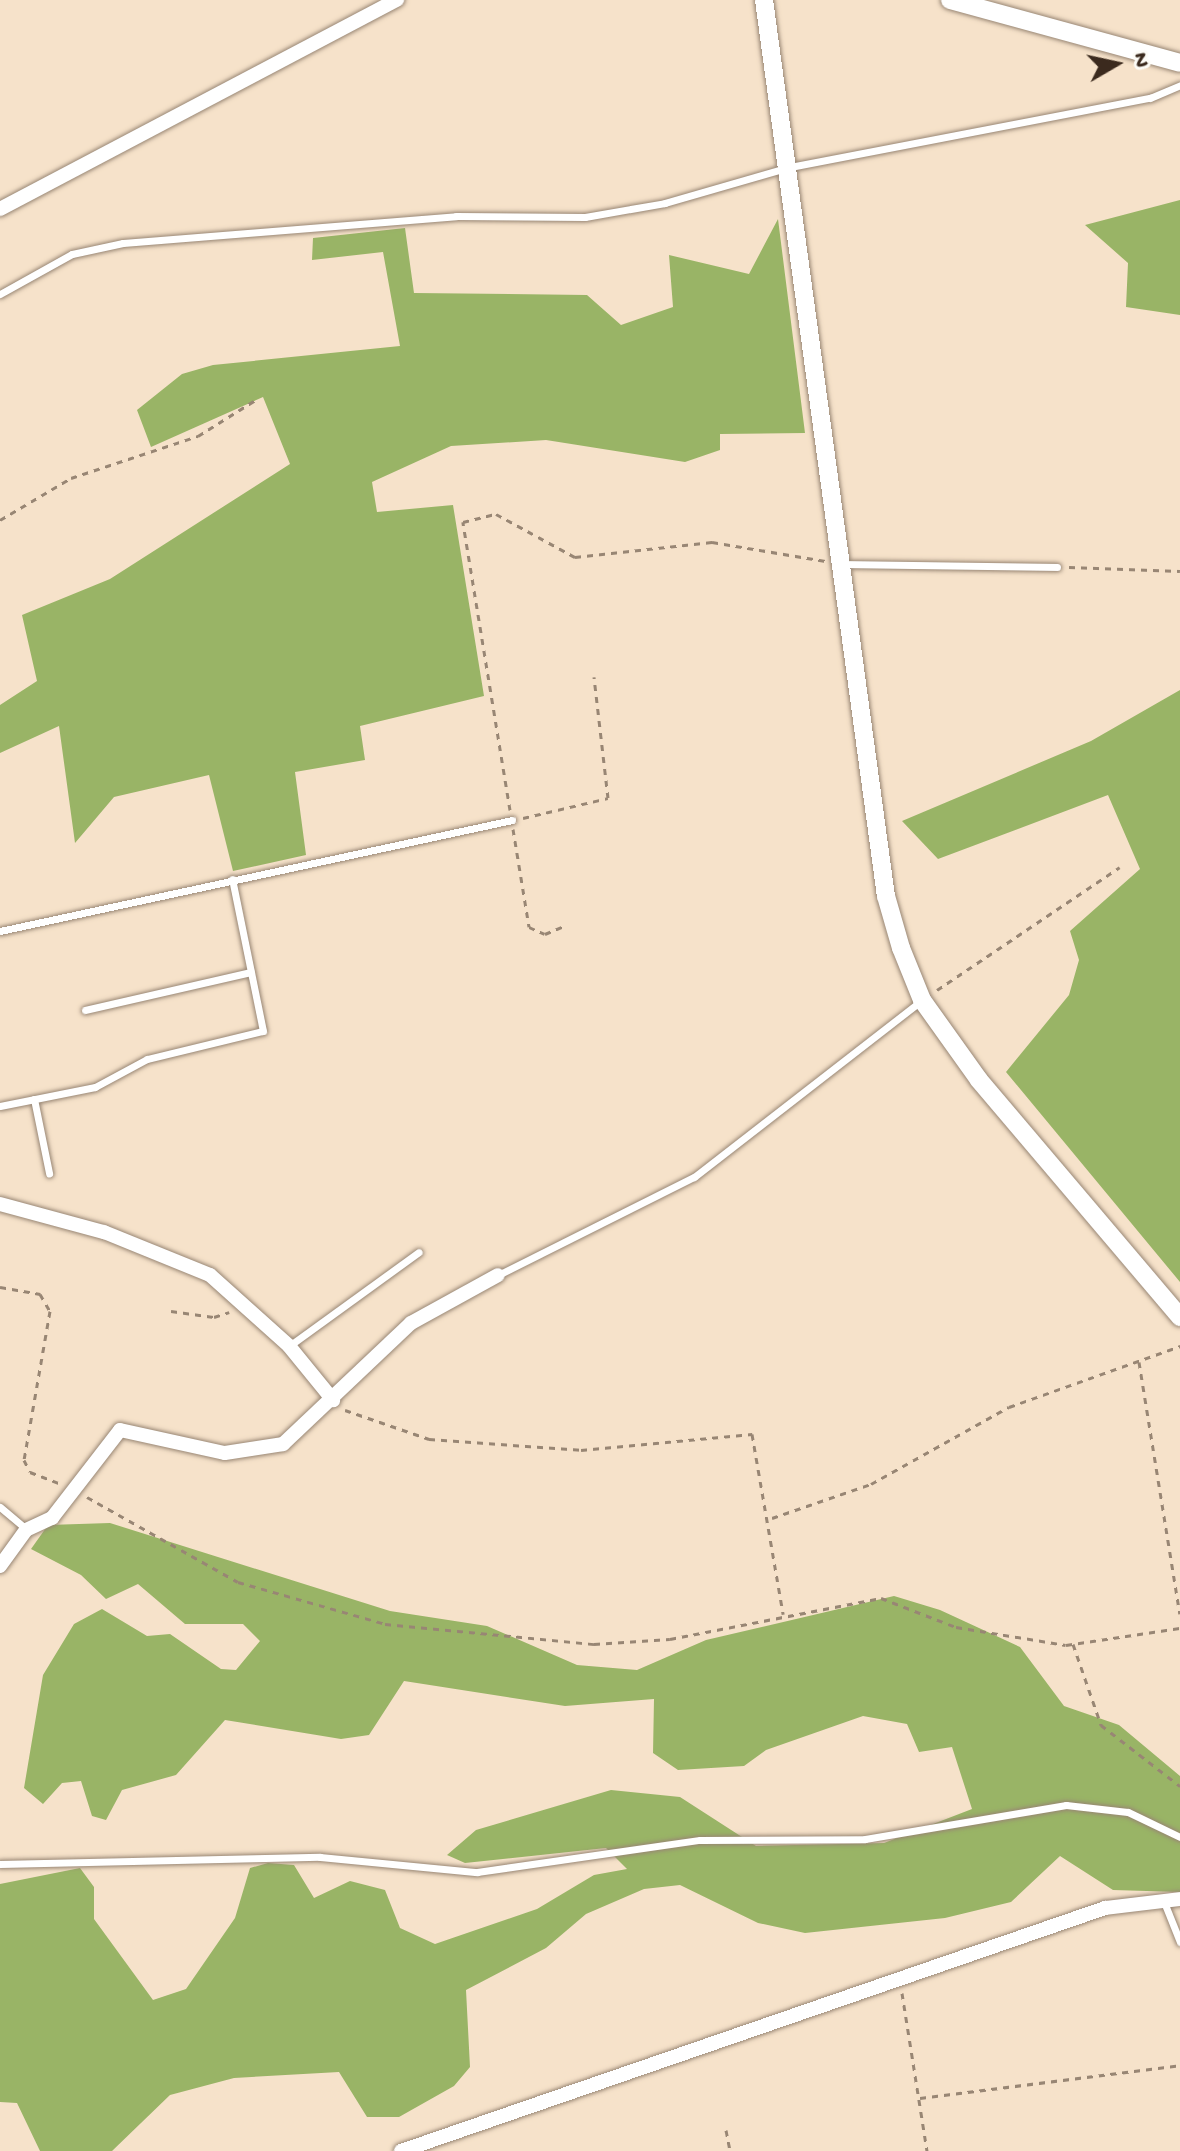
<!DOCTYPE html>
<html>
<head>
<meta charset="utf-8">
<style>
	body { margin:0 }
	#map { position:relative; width:1180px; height:2151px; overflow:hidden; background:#f6e2ca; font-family:"Gochi Hand",sans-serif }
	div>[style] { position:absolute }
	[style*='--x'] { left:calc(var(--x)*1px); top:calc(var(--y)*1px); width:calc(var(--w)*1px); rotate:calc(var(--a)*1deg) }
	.forest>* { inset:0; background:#99b466 }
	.path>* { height:3px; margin-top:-1.5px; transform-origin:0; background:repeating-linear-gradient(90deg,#988674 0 6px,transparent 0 12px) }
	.roads { filter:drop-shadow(0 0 2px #988674) drop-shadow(0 0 2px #988674) }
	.service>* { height:7px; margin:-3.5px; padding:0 3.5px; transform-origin:3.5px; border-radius:3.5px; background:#fff }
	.minor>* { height:14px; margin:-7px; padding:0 7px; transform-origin:7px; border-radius:7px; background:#fff }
	.tertiary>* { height:18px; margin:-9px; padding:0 9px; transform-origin:9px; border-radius:9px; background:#fff }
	span { translate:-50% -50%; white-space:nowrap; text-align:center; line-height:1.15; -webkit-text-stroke:6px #fdfcf7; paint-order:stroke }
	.north { position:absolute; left:1076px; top:24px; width:80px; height:80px; -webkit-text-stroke:6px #fdfcf7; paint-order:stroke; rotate:81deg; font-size:22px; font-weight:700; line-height:32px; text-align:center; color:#3b2a1e }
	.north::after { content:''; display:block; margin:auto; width:28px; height:36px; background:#3b2a1e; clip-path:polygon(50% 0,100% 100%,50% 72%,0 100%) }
</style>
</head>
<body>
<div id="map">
	<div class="forest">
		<i style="clip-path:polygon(1180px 200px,1180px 315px,1126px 307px,1128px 263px,1085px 225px)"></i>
		<i style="clip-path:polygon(778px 219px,805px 433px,720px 434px,720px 450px,685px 462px,546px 440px,451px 446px,372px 482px,377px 512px,453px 505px,484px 696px,360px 726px,365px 760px,295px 772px,306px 855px,233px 871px,209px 775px,114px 797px,75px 843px,59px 726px,0 753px,0 705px,37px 681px,22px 615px,110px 579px,290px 464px,263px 397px,151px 447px,137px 410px,182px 374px,213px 365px,400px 346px,383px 252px,312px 260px,313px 238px,405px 228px,414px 293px,587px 295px,621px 325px,673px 307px,669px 255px,749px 274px)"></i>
		<i style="clip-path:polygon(1180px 690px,1180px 1282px,1006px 1072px,1069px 995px,1079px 960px,1070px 931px,1140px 869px,1108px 795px,938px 859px,902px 821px,1091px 741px)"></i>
		<i style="clip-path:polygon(110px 1523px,390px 1611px,487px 1626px,577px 1665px,637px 1670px,706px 1640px,894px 1596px,940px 1610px,1020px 1647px,1064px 1706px,1119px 1725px,1180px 1776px,1180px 1892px,1113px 1890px,1060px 1856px,1011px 1902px,945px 1918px,805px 1933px,758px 1923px,680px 1885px,644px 1889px,586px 1914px,546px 1948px,466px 1990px,470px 2067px,454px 2086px,399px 2117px,367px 2117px,339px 2072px,234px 2078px,170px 2095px,112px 2151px,40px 2151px,17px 2103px,0 2102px,0 1884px,80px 1868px,94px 1887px,94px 1919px,153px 2000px,186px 1989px,235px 1918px,250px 1868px,268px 1863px,294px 1865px,314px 1898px,350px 1881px,385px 1890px,400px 1928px,435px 1944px,537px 1909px,594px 1875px,627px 1869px,606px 1848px,465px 1863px,447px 1855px,476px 1830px,611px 1790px,680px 1797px,756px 1846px,884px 1843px,972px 1809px,952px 1747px,919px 1752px,907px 1724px,863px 1716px,766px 1750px,744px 1766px,678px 1770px,653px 1753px,654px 1699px,565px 1706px,404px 1681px,369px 1735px,341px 1739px,225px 1720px,176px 1775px,122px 1790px,106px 1820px,92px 1816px,81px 1781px,62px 1783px,43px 1804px,24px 1788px,43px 1675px,74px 1624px,102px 1609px,147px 1636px,170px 1634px,221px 1669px,236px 1670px,260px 1641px,243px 1624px,185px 1624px,138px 1584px,106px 1599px,81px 1575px,31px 1549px,48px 1525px)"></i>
	</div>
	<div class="path">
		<i style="--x:0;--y:520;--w:82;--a:-30.6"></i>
		<i style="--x:71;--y:478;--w:134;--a:-18.3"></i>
		<i style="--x:198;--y:436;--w:70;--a:-32.1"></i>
		<i style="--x:1069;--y:567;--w:111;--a:2.1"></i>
		<i style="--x:510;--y:810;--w:292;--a:-99.3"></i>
		<i style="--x:463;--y:522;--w:34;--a:-14"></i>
		<i style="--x:496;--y:514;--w:90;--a:28.6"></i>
		<i style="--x:575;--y:557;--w:138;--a:-6.2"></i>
		<i style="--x:712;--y:542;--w:115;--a:9.5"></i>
		<i style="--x:523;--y:818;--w:87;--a:-13.2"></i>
		<i style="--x:608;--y:798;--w:122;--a:-96.6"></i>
		<i style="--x:513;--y:829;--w:99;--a:80.7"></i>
		<i style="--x:529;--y:927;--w:17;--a:24"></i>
		<i style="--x:545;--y:934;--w:23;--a:-23"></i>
		<i style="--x:937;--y:990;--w:220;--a:-33.9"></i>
		<i style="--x:0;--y:1287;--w:41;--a:9.9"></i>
		<i style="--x:40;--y:1294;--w:20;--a:60"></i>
		<i style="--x:50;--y:1311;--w:151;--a:99.9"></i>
		<i style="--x:24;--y:1460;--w:13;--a:63"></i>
		<i style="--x:30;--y:1472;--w:31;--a:21"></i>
		<i style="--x:171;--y:1311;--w:43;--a:7.9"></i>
		<i style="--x:214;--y:1317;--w:16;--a:-18"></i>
		<i style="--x:1139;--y:1362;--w:255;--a:80.8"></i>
		<i style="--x:345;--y:1410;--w:89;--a:19"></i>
		<i style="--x:429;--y:1439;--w:152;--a:4.1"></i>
		<i style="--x:581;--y:1450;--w:172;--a:-5.3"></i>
		<i style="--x:752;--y:1434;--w:183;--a:80.2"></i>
		<i style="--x:87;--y:1497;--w:173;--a:29.4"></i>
		<i style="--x:238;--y:1582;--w:153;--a:15.9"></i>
		<i style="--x:385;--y:1624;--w:210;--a:5.5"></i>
		<i style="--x:594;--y:1644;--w:76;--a:-3.8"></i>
		<i style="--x:670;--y:1639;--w:215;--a:-11"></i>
		<i style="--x:881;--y:1598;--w:80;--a:21.1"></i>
		<i style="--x:956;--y:1627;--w:111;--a:9.3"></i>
		<i style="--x:1066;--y:1645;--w:115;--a:-8.5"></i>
		<i style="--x:772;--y:1518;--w:105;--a:-19"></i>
		<i style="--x:871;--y:1484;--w:158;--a:-29.2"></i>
		<i style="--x:1009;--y:1407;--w:182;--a:-19.6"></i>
		<i style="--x:1073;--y:1644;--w:86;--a:70.9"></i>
		<i style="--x:1101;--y:1725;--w:100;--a:37.7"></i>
		<i style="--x:902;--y:1993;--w:160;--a:81"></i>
		<i style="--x:920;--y:2098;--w:262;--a:-7.2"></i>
		<i style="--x:726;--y:2130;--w:21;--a:79"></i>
	</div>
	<div class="roads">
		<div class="service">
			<i style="--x:0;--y:294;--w:82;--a:-29.1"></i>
			<i style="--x:72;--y:254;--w:52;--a:-12.2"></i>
			<i style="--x:123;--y:243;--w:334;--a:-4.6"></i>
			<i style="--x:456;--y:216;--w:129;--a:0.4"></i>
			<i style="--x:585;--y:217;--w:81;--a:-9.9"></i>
			<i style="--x:665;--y:203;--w:130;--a:-16.1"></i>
			<i style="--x:790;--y:167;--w:367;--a:-10.9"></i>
			<i style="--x:1150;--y:98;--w:33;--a:-23"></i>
			<i style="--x:843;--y:564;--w:214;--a:0.8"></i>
			<i style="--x:0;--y:931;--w:524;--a:-12.23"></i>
			<i style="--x:85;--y:1010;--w:170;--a:-12.9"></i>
			<i style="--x:34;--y:1099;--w:76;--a:78.5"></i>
			<i style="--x:0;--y:1106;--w:97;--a:-11.3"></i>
			<i style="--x:95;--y:1087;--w:59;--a:-28.3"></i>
			<i style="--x:147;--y:1059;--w:119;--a:-13.6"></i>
			<i style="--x:263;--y:1031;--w:155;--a:-101.5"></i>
			<i style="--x:498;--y:1275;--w:219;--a:-26.6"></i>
			<i style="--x:694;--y:1177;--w:286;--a:-37.8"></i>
			<i style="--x:289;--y:1346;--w:160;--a:-35.9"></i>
			<i style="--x:0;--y:1507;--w:34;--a:40"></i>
			<i style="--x:0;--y:1864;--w:320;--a:-1.3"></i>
			<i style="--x:320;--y:1857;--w:158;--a:5.5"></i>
			<i style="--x:477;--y:1872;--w:225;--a:-8.2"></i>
			<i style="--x:700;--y:1840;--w:165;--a:-0.3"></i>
			<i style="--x:865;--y:1839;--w:204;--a:-9.6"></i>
			<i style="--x:1066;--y:1805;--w:62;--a:6.4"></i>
			<i style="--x:1128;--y:1812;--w:58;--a:25.7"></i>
			<i style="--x:1164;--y:1902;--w:43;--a:68.2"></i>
		</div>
		<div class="minor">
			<i style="--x:0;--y:209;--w:449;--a:-27.8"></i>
			<i style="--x:0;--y:1204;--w:108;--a:15.1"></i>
			<i style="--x:104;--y:1232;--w:114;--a:22.1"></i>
			<i style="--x:210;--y:1275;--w:106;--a:41.9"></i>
			<i style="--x:289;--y:1346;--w:70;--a:50.8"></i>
			<i style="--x:0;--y:1566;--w:44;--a:-54.2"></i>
			<i style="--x:26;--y:1530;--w:29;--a:-25"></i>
			<i style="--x:52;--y:1518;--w:111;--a:-52.3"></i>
			<i style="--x:120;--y:1430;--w:107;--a:12.4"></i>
			<i style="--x:225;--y:1453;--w:59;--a:-8.8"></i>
			<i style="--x:283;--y:1444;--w:176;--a:-43.4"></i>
			<i style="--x:411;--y:1323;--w:99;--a:-28.9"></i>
			<i style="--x:401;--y:2151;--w:745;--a:-19.04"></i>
			<i style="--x:1105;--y:1908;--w:76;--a:-6.8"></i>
		</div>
		<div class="tertiary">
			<i style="--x:764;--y:0;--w:904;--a:82.25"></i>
			<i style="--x:886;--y:896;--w:54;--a:73.9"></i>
			<i style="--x:901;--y:948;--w:56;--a:68"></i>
			<i style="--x:922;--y:1000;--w:98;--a:54.5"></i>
			<i style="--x:979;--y:1080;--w:311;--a:49.7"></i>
			<i style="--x:950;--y:0;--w:238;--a:15.3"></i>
		</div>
	</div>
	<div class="north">N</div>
</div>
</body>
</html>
